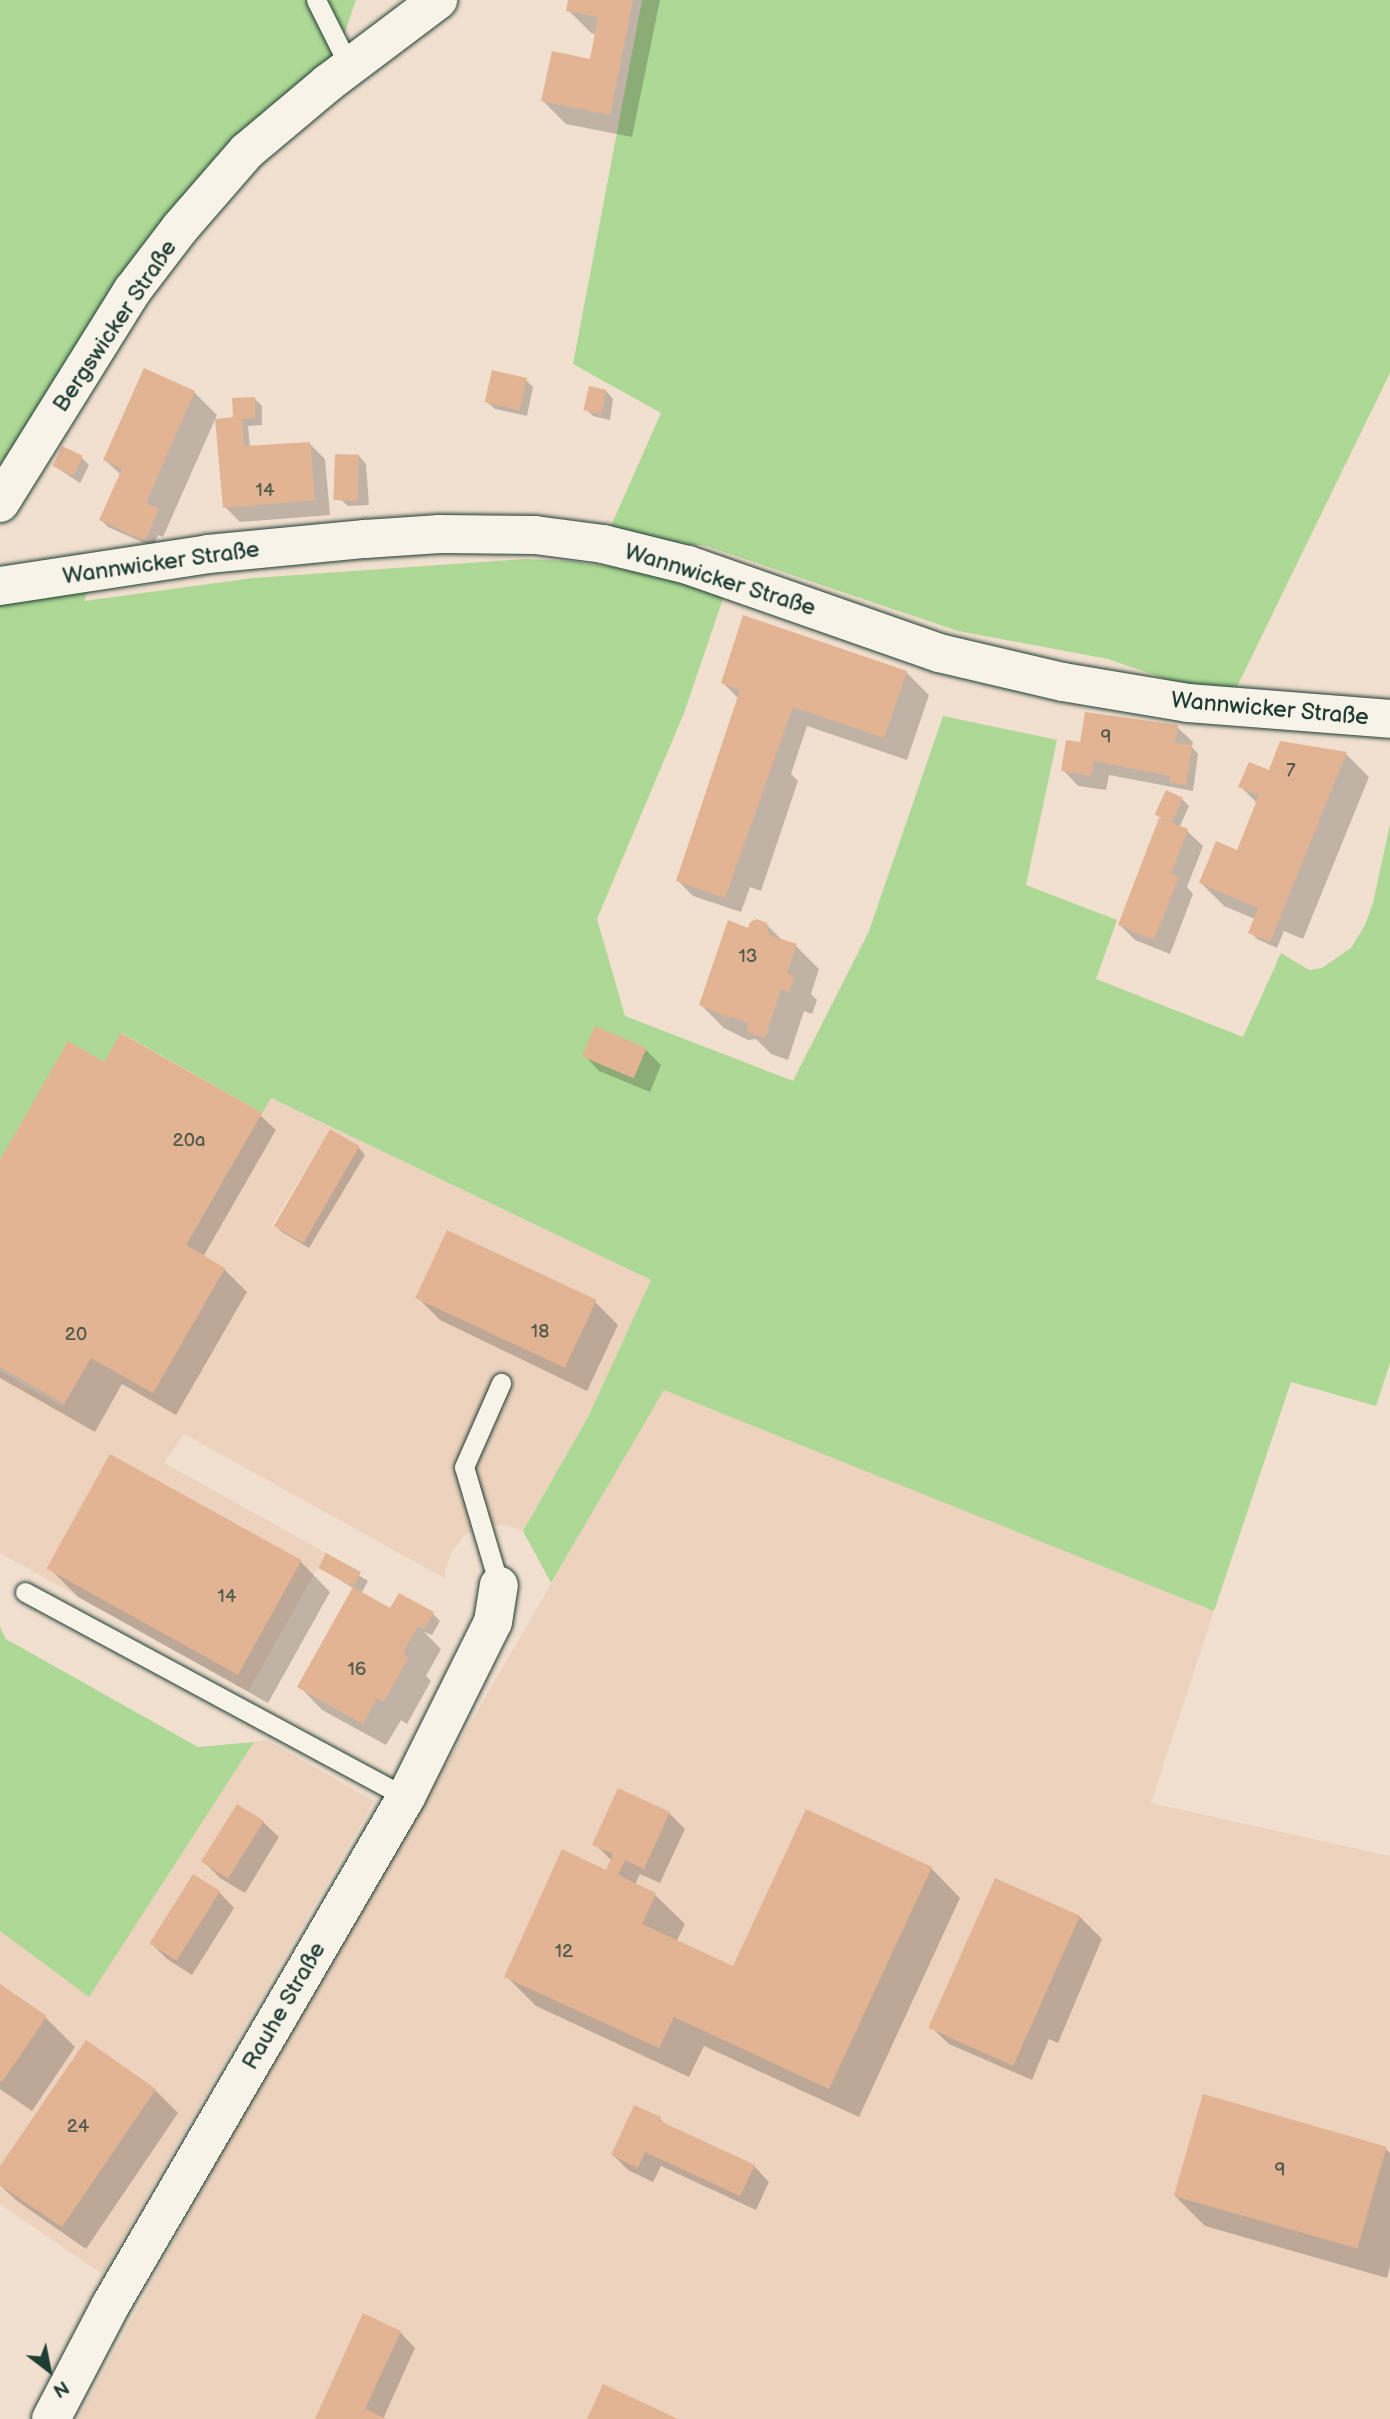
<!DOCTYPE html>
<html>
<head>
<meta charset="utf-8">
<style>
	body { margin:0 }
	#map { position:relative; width:1390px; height:2419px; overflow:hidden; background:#f1e0cf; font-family:"Balsamiq Sans",sans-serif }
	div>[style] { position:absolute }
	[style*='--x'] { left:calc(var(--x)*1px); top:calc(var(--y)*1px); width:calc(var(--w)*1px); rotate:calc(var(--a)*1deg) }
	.built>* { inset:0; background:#edd3bd }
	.green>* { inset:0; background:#aed895 }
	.shadow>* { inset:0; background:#0003 }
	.building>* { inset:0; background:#e3b494; transform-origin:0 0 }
	.roads { filter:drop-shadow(0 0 2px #1f3d34) drop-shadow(0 0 2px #1f3d34) }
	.lane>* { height:19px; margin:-9.5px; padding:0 9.5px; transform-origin:9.5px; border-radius:9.5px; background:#f7f3e8 }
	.street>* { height:38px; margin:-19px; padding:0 19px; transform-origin:19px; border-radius:19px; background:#f7f3e8 }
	span { translate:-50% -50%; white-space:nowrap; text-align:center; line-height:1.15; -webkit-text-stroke:6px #f7f3e8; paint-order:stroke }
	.number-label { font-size:19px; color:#505b4c }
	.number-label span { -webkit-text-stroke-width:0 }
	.street-label { font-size:23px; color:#1f3d34 }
	.north { position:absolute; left:14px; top:2335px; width:70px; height:70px; -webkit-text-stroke:5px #f7f3e8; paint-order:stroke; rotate:148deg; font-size:19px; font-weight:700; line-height:28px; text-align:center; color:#1f3d34 }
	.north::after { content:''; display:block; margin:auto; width:24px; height:32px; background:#1f3d34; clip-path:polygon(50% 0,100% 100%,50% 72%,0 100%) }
</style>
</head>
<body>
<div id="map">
	<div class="built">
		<i style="clip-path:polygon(evenodd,270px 1098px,651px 1280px,588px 1417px,523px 1531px,504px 1525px,482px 1526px,465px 1535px,452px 1551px,445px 1570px,446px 1579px,184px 1434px,164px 1463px,326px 1553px,248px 1691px,0 1553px,0 1371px,62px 1406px,91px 1358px,153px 1393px,225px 1268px,186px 1245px,270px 1098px,330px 1129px,359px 1146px,301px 1242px,272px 1225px,330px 1129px)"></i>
		<i style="clip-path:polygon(664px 1389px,1214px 1611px,1151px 1803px,1390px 1856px,1390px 2419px,78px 2419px,223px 2150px)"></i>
		<i style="clip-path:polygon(267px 1740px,374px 1801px,102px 2274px,0 2204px,0 1931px,89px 1996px,254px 1742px)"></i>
	</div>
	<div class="green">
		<i style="clip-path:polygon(0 0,356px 0,337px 55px,283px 97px,211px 162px,137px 256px,0 468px)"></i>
		<i style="clip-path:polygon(642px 0,1390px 0,1390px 373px,1230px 701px,1108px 659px,958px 631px,703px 545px,603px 544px,661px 413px,573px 364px)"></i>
		<i style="clip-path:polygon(525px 559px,569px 561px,686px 577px,726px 590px,684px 713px,597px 919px,625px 1016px,793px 1081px,869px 931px,943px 716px,1057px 740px,1026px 885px,1117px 920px,1096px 979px,1243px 1037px,1281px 953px,1309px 970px,1322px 968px,1351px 948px,1365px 925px,1373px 903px,1390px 824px,1390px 1363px,1376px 1406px,1291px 1382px,1214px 1611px,664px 1390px,551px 1583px,523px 1531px,588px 1417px,651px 1280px,271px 1098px,262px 1113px,122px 1033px,104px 1062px,69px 1042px,0 1160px,0 596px,92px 580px,84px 601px,253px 578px)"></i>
		<i style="clip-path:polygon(0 1627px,6px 1639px,198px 1747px,254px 1742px,89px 1997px,0 1931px)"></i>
	</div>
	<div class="shadow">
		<i style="clip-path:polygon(570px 0,660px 0,632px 137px,566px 124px,543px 101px,592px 61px,597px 34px,591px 33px,568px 10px)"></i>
		<i style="clip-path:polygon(526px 380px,533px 387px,527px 416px,495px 409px,487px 402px)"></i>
		<i style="clip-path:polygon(606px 391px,613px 399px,610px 420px,593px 416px,586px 409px)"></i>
		<i style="clip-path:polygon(194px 392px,217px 415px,163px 537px,158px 535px,153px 547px,108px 527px,101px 520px,121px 475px,105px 460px)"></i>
		<i style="clip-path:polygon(255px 399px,262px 406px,262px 425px,248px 426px,250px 448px,309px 443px,325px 459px,330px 515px,240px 522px,225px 507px,235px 419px)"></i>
		<i style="clip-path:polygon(359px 456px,366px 464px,369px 505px,348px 506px,340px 499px)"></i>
		<i style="clip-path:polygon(82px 458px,89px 465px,80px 483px,54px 466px)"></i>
		<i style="clip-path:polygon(906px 672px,929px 695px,907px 760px,807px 726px,791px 774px,798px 781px,761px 891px,750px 887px,741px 912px,693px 896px,678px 881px,739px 699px,723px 683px)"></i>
		<i style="clip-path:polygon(1177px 727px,1193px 742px,1192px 747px,1198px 754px,1193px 791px,1109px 775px,1106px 790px,1078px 786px,1063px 770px,1082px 744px)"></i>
		<i style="clip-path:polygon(1281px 743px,1346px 754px,1369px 777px,1303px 939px,1284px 931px,1277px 948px,1257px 939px,1250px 932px,1255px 919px,1224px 906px,1201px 883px,1238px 852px,1257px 803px,1240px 786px,1270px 772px)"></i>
		<i style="clip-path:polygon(1182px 799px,1189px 806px,1179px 828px,1187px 831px,1203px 846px,1187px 887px,1193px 894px,1170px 954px,1135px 940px,1120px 925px,1161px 818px,1156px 814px)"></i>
		<i style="clip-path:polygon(766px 924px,783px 941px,796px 946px,819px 969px,811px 994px,817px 1000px,812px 1014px,804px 1011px,788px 1060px,771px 1054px,756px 1039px,748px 1040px,724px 1028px,701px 1005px,749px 930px)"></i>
		<i style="clip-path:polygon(646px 1050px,661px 1065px,650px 1092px,599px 1071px,584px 1055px)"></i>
		<i style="clip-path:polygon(101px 1062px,260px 1115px,276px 1130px,203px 1257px,224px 1269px,247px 1292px,176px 1415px,122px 1384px,95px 1432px,0 1378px,0 1164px)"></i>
		<i style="clip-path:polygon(358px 1147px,365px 1155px,309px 1248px,282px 1232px,274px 1225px)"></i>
		<i style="clip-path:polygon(417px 1297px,595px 1302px,618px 1325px,587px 1391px,440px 1320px)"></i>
		<i style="clip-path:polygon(327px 1555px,368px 1581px,361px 1594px,397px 1614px,433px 1614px,440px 1621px,432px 1635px,424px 1632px,441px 1649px,426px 1676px,431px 1681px,407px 1724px,401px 1720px,386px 1745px,322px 1710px,300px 1687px,354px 1589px,320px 1567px)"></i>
		<i style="clip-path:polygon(301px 1562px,330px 1592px,268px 1703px,78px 1597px,48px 1567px)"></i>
		<i style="clip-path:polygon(669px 1813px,685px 1829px,660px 1883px,640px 1874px,635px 1885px,655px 1895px,685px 1924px,676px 1942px,734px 1969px,931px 1868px,960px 1898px,859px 2117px,704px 2046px,689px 2077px,536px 2006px,506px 1976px,613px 1875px,612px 1861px,595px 1844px)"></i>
		<i style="clip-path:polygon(263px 1822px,279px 1837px,245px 1893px,220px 1878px,204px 1862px)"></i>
		<i style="clip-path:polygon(219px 1892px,234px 1908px,192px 1975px,167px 1959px,152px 1944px)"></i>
		<i style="clip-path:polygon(1079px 1916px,1102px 1939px,1058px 2043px,1049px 2039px,1032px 2080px,949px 2044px,933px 2029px)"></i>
		<i style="clip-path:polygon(0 1986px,46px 2018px,75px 2047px,32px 2111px,0 2089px)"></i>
		<i style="clip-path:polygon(86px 2043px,155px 2090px,178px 2113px,86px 2249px,17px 2201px,0 2185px,0 2169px)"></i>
		<i style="clip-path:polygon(660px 2119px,668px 2127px,754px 2166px,769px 2182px,756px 2210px,661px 2166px,653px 2182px,628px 2170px,613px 2155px)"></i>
		<i style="clip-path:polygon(1385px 2148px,1390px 2153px,1390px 2266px,1387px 2278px,1205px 2226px,1175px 2196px)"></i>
		<i style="clip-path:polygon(400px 2332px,415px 2348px,383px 2419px,316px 2419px)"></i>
	</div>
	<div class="building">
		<i style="clip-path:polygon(568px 0,633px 0,610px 115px,541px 101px,552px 51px,590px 59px,598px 17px,566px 11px)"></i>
		<i style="clip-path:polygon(144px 368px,195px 391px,146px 503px,159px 509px,145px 541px,99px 520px,122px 469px,103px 460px)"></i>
		<i style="left:492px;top:370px;width:36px;height:33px;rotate:13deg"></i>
		<i style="left:589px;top:386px;width:18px;height:25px;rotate:13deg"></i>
		<i style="clip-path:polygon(255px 397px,255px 418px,242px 419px,244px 446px,310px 442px,315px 500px,223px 508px,215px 419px,233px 417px,232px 398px)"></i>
		<i style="left:62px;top:446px;width:23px;height:22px;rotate:25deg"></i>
		<i style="left:335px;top:454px;width:24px;height:46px;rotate:2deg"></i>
		<i style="clip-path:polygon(743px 615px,907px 671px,884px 738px,793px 707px,725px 898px,676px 881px,740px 690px,721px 683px)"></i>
		<i style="clip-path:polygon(1085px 712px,1178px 725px,1175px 743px,1192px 745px,1186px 785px,1169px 782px,1170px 776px,1094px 761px,1091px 776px,1061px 771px,1066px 740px,1080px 742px)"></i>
		<i style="clip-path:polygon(1280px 741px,1347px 752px,1270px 942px,1248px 933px,1258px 908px,1199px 883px,1216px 841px,1237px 850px,1259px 795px,1238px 787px,1249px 762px,1269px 770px)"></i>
		<i style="left:1166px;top:790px;width:19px;height:27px;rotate:25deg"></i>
		<i style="clip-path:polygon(1159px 818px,1188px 829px,1171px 874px,1179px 877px,1154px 940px,1118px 925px)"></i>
		<i style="clip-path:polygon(757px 919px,767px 923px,769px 935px,797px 944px,787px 973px,795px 976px,789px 992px,781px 989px,765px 1038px,746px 1031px,749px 1023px,732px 1017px,724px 1018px,721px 1014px,699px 1005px,728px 920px,748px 928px,750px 922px)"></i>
		<i style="left:595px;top:1026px;width:56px;height:33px;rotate:23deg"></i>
		<i style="clip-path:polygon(121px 1033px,262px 1113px,186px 1245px,225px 1268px,153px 1393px,91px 1358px,64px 1404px,0 1367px,0 1160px,68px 1041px,104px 1062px)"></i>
		<i style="left:330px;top:1129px;width:34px;height:112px;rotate:30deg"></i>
		<i style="left:447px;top:1230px;width:165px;height:75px;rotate:25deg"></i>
		<i style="left:110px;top:1454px;width:219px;height:131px;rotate:29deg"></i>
		<i style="clip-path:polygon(326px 1553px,361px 1572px,353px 1587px,390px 1608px,399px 1593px,434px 1612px,424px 1629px,418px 1626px,403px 1653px,409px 1657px,384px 1702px,377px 1698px,363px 1724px,297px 1687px,353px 1587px,318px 1568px)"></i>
		<i style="clip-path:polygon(618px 1788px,670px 1812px,644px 1869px,625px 1860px,618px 1875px,656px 1893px,642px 1924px,733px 1966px,806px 1809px,932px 1867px,829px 2089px,674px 2017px,659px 2048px,504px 1977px,562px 1849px,606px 1870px,613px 1854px,592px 1845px)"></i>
		<i style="left:237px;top:1804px;width:32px;height:68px;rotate:32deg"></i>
		<i style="left:193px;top:1874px;width:32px;height:82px;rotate:32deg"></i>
		<i style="left:995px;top:1878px;width:93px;height:164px;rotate:24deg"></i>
		<i style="clip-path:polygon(0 1984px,47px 2016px,2px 2082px,0 2081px)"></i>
		<i style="clip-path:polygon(86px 2040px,156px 2089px,62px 2227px,0 2185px,0 2166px)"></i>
		<i style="left:1203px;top:2094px;width:191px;height:106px;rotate:16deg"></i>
		<i style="clip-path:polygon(634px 2105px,661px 2117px,660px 2121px,755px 2165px,740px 2196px,645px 2152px,638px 2168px,611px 2155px)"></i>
		<i style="clip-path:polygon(363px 2313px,401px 2331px,365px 2409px,387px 2419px,315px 2419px)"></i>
		<i style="clip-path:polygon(603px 2384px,678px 2419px,587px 2419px)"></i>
	</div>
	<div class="roads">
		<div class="lane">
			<i style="--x:316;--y:0;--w:74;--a:63.4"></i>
			<i style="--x:499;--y:1585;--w:123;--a:-106.5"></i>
			<i style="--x:464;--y:1467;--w:92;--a:-66.2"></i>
			<i style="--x:25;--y:1592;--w:433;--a:28.3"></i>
		</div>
		<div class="street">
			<i style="--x:0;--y:503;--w:250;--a:-58.1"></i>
			<i style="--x:132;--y:291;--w:79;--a:-52.7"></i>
			<i style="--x:180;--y:228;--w:102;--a:-49"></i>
			<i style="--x:247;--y:151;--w:106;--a:-40"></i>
			<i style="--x:328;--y:83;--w:138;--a:-37"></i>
			<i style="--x:0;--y:586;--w:210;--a:-8.7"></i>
			<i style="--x:208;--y:554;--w:158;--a:-5.5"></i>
			<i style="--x:365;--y:539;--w:75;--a:-3.8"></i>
			<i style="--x:440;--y:534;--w:95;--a:0.6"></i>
			<i style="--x:535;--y:535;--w:69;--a:7.5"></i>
			<i style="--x:603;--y:544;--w:88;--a:13.9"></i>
			<i style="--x:688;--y:565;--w:266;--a:19.3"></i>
			<i style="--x:939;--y:653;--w:127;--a:13.2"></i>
			<i style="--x:1063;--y:682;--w:127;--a:9.5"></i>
			<i style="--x:1188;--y:703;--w:203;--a:4.5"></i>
			<i style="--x:51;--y:2419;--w:127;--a:-62.4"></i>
			<i style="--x:110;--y:2306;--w:589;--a:-59.82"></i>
			<i style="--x:406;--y:1797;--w:195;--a:-63.6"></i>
			<i style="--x:493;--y:1622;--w:37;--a:-81"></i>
		</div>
	</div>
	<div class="number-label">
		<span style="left:265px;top:491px">14</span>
		<span style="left:1106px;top:738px">9</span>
		<span style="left:1291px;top:771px">7</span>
		<span style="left:748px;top:957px">13</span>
		<span style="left:189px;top:1141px">20a</span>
		<span style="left:540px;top:1332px">18</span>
		<span style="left:76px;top:1335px">20</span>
		<span style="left:227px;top:1597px">14</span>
		<span style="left:357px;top:1670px">16</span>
		<span style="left:564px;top:1952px">12</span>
		<span style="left:78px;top:2127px">24</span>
		<span style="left:1280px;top:2171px">9</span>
	</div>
	<div class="street-label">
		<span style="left:115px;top:326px;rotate:-56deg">Bergswicker Straße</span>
		<span style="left:161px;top:563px;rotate:-8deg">Wannwicker Straße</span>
		<span style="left:720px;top:580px;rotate:17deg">Wannwicker Straße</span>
		<span style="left:1270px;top:709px;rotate:5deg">Wannwicker Straße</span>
		<span style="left:284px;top:2006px;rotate:-60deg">Rauhe Straße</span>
	</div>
	<div class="north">N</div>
</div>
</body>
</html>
